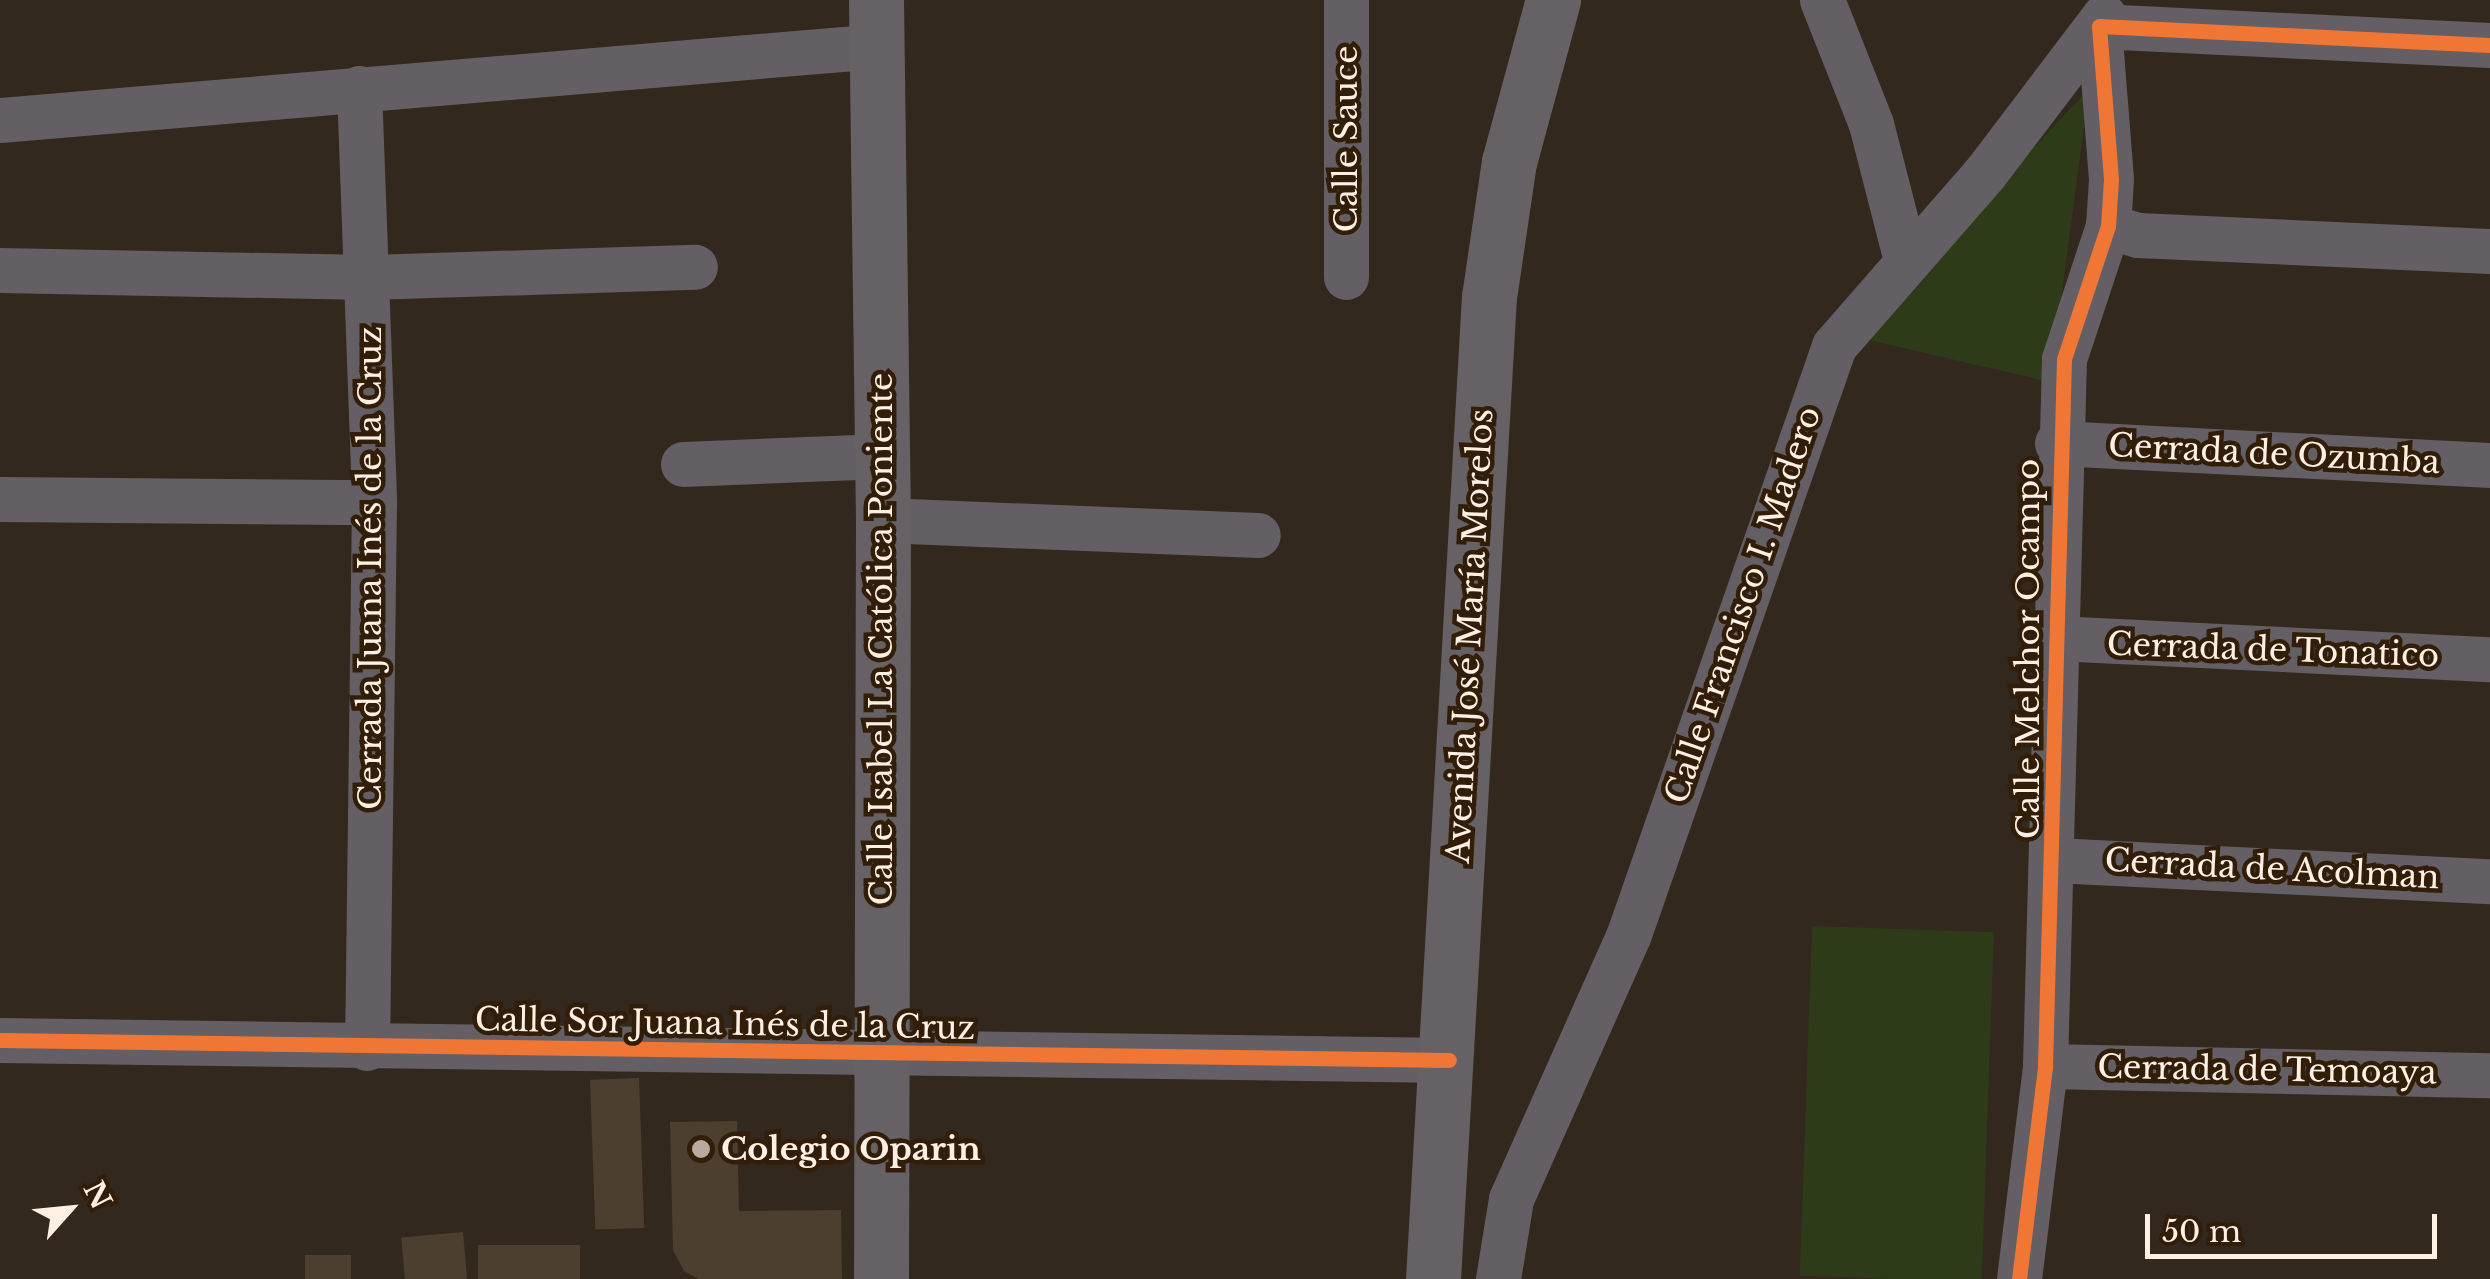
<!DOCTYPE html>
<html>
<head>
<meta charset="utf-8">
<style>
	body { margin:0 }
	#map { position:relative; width:2490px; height:1279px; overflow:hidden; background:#33281d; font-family:"Libre Baskerville",serif }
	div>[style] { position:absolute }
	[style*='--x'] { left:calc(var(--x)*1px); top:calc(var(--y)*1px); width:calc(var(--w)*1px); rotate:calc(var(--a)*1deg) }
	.green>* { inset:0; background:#2e3b19; transform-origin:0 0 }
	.building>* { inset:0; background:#4d3f2f; transform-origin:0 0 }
	.street>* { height:45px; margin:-22.5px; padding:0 22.5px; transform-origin:22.5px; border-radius:22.5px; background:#635f64 }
	.secondary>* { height:55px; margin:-27.5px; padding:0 27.5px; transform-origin:27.5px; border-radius:27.5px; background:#666165 }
	.cycleway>* { height:15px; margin:-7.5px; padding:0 7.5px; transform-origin:7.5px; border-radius:7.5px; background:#f07635 }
	.dots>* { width:28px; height:28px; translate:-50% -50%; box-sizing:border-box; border:5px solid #321d09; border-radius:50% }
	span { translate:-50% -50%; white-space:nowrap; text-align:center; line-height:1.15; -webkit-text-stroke:9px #321d09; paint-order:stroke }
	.street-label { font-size:32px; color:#fff0e4 }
	.poi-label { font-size:32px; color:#fff0e4; font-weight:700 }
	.left { translate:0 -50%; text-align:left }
	.north { position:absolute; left:20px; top:1159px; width:100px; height:100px; -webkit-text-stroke:8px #321d09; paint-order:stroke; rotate:63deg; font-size:28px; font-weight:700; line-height:40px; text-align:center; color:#fff0e4 }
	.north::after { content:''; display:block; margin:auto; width:35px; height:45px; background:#fff0e4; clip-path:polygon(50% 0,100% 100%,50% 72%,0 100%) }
	.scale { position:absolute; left:2145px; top:1214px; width:292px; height:45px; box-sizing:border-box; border:5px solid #fff0e4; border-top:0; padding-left:12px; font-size:30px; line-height:35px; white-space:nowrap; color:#fff0e4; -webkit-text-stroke:8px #321d09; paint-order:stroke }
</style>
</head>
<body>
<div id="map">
	<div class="green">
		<i style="clip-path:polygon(2089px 89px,2050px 382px,1856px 337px)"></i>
		<i style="left:1812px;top:926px;width:182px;height:350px;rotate:2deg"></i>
	</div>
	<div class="building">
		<i style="left:639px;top:1078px;width:150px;height:49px;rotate:88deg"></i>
		<i style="clip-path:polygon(737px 1121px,739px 1211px,841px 1210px,842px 1279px,699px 1279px,684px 1271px,673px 1250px,670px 1122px)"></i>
		<i style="left:463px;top:1232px;width:47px;height:62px;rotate:85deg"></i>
		<i style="left:478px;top:1245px;width:102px;height:34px"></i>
		<i style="left:305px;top:1255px;width:46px;height:24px"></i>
	</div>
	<div class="street">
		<i style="--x:1822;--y:0;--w:133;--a:68.4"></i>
		<i style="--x:1871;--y:124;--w:140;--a:75.6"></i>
		<i style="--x:359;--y:88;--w:414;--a:87.9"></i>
		<i style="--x:374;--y:502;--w:546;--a:90.73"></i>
		<i style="--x:0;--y:120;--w:880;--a:-4.82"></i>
		<i style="--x:2108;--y:226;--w:31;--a:17"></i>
		<i style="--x:2138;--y:235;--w:352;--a:2.6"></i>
		<i style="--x:0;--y:270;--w:369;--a:1.1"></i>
		<i style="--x:369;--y:277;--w:326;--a:-1.8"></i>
		<i style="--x:1346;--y:277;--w:277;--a:-90"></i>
		<i style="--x:2057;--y:443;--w:434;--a:2.9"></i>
		<i style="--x:683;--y:464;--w:200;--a:-2.3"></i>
		<i style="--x:0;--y:499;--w:374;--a:0.5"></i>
		<i style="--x:883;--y:520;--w:375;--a:2.3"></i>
		<i style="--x:2056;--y:638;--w:435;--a:2.8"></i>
		<i style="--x:2054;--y:860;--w:437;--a:2.8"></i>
		<i style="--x:0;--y:1040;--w:1449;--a:0.79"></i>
		<i style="--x:2045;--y:1066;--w:445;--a:1.2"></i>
		<i style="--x:1498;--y:1279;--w:81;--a:-80.8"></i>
		<i style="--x:1511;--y:1199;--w:290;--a:-66"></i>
		<i style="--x:1629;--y:934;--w:623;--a:-70.78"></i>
		<i style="--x:1834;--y:346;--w:230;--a:-48.9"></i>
		<i style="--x:1985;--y:173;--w:197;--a:-52.8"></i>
		<i style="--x:2019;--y:1279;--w:215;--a:-83"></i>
		<i style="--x:2045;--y:1066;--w:707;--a:-88.46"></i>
		<i style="--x:2064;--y:359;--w:140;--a:-71.7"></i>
		<i style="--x:2108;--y:226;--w:47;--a:-86.3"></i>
		<i style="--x:2111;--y:179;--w:153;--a:-94.5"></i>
		<i style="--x:2099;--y:26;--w:391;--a:2.8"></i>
	</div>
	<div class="secondary">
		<i style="--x:876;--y:0;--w:520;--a:89.23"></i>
		<i style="--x:883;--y:520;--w:759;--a:90.15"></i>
		<i style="--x:1433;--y:1279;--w:984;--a:-86.74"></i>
		<i style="--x:1489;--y:297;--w:136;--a:-81.6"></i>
		<i style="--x:1509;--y:162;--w:168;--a:-74.8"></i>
	</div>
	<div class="cycleway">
		<i style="--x:0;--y:1040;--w:1449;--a:0.79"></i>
		<i style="--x:2019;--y:1279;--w:215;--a:-83"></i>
		<i style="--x:2045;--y:1066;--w:707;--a:-88.46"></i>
		<i style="--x:2064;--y:359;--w:140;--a:-71.7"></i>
		<i style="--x:2108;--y:226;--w:47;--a:-86.3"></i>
		<i style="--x:2111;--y:179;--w:153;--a:-94.5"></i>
		<i style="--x:2099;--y:26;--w:391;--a:2.8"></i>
	</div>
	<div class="dots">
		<i style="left:701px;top:1149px;background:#b8aa9e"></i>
	</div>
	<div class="street-label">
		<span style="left:1346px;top:139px;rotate:-90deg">Calle Sauce</span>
		<span style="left:2274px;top:454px;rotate:3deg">Cerrada de Ozumba</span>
		<span style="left:370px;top:568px;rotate:-90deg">Cerrada Juana Inés de la Cruz</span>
		<span style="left:1743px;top:605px;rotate:-71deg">Calle Francisco I. Madero</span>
		<span style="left:1470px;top:636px;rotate:-87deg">Avenida José María Morelos</span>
		<span style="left:881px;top:639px;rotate:-90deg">Calle Isabel La Católica Poniente</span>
		<span style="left:2028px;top:649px;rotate:-90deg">Calle Melchor Ocampo</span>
		<span style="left:2273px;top:650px;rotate:2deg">Cerrada de Tonatico</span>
		<span style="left:2272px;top:869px;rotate:3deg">Cerrada de Acolman</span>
		<span style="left:725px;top:1024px;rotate:1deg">Calle Sor Juana Inés de la Cruz</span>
		<span style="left:2267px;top:1070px;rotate:1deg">Cerrada de Temoaya</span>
	</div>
	<div class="poi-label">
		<span class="left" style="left:721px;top:1149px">Colegio Oparin</span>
	</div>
	<div class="north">N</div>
	<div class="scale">50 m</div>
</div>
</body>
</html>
